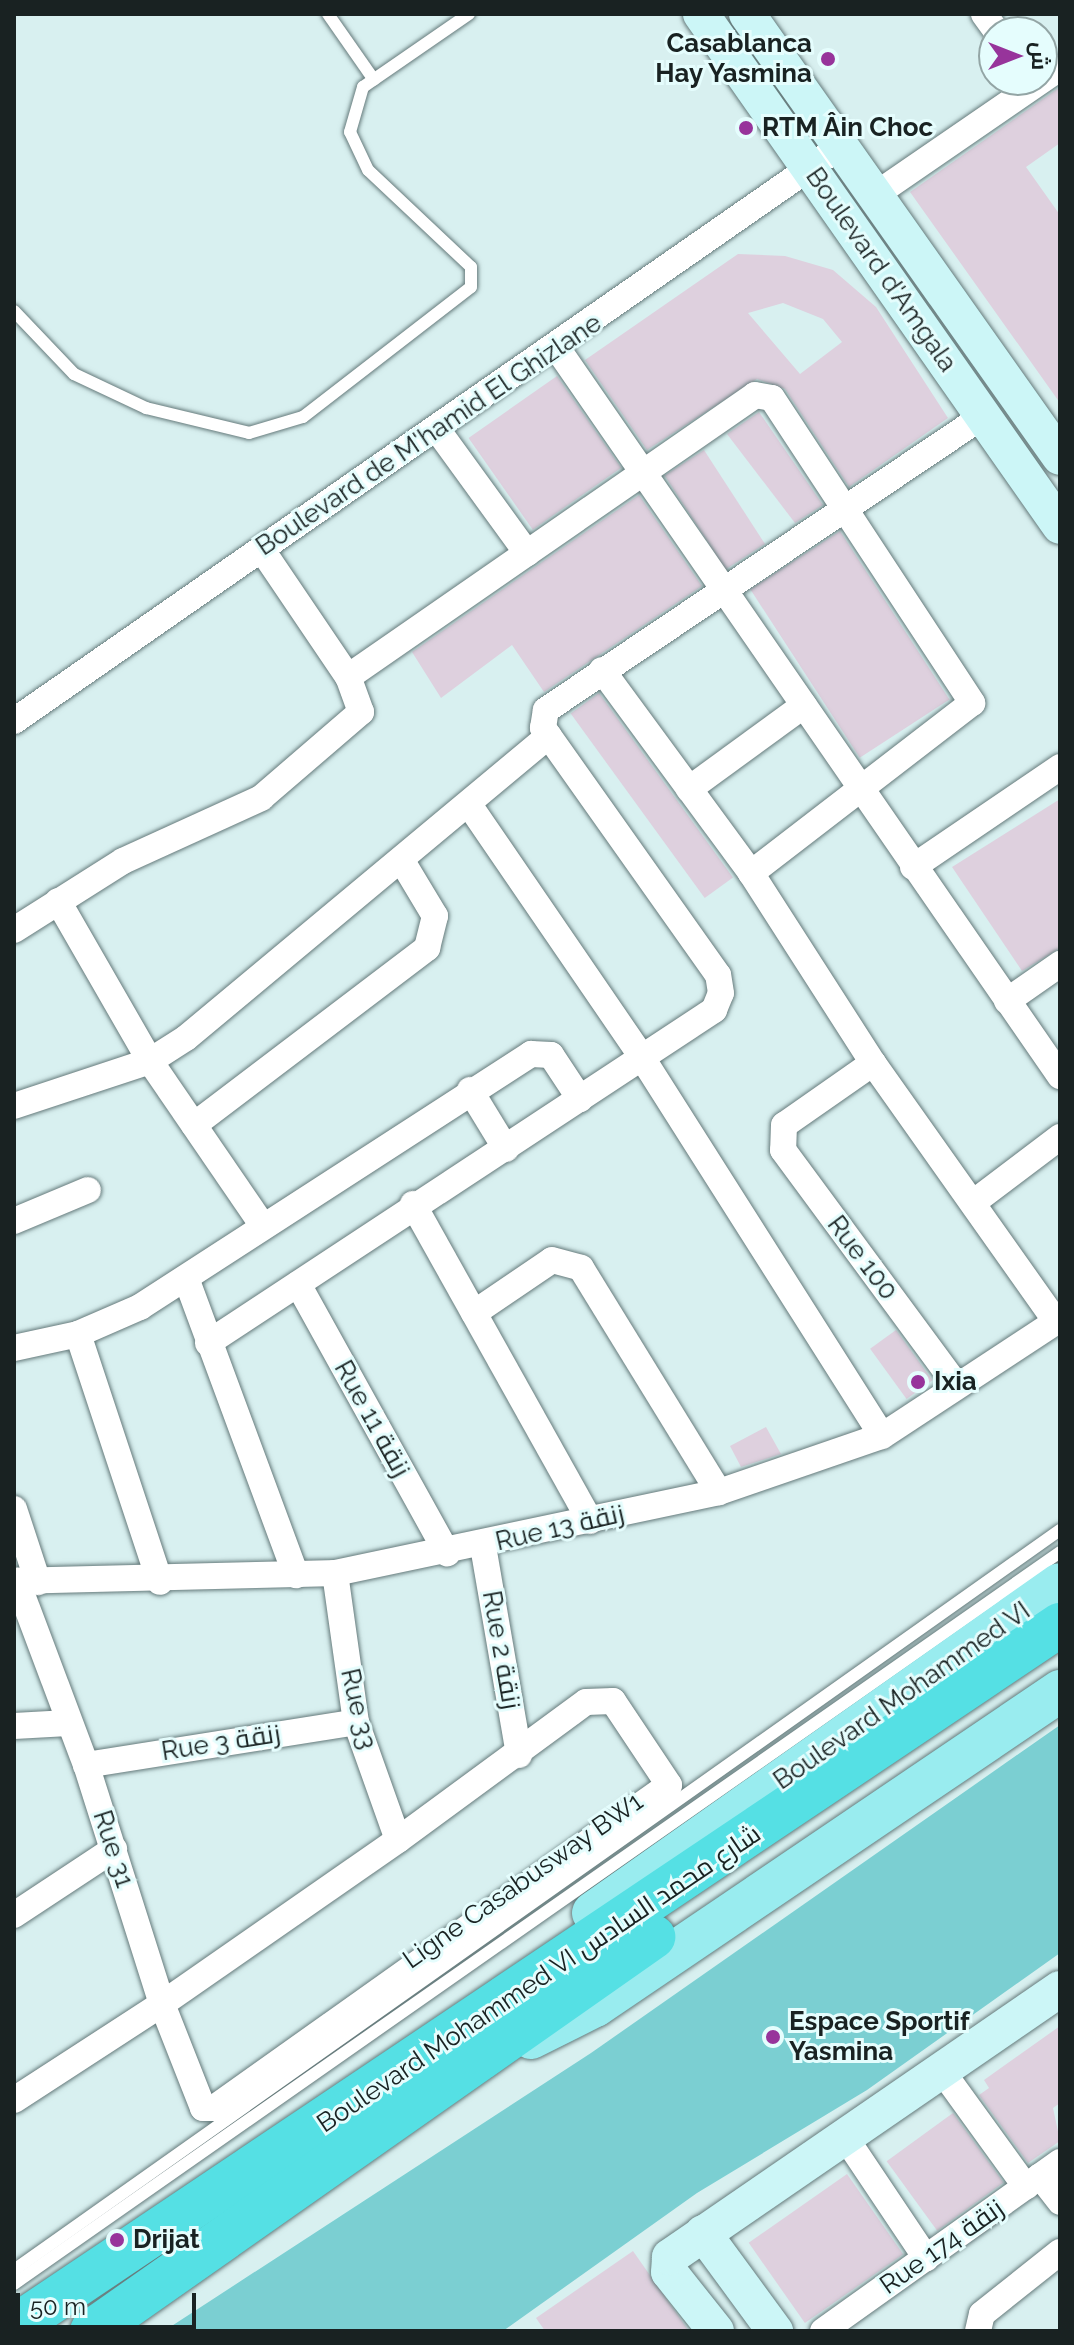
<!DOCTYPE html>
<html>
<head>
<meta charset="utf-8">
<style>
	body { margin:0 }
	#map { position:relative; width:1074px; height:2345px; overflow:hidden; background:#d8f0f0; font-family:Raleway,Cairo,sans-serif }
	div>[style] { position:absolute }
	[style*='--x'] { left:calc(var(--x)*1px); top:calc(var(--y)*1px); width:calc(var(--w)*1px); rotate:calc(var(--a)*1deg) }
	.green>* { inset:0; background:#7bcfd2 }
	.building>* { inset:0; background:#ded0de; transform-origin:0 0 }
	.roads { filter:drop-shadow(0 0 2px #657a7b) drop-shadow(0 0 2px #657a7b) }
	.lane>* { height:12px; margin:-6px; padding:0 6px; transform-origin:6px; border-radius:6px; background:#fff }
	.street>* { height:26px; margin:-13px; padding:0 13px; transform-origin:13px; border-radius:13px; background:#fff }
	.secondary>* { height:36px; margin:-18px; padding:0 18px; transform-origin:18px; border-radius:18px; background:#ccf6f7 }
	.primary>* { height:42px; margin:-21px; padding:0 21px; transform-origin:21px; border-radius:21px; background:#99ecef }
	.highway>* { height:44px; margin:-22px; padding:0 22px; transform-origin:22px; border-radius:22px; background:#55e0e4 }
	.dots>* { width:22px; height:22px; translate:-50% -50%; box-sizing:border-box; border:4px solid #e5fdfd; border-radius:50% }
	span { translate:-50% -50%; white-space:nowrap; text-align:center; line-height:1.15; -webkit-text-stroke:6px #e5fdfd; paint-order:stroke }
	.poi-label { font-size:26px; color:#192222; font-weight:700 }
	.right { translate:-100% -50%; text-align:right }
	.left { translate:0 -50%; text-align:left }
	.street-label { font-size:26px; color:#192222 }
	.frame { position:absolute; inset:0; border:16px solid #192222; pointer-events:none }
	.north { position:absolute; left:978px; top:16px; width:80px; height:80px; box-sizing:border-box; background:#e5fdfd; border:2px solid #93a5a5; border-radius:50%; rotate:90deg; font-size:22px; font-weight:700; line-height:32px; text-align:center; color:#192222 }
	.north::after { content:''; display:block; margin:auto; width:28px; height:36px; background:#97349b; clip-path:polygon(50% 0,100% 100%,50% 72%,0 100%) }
	.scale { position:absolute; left:16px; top:2293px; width:180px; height:36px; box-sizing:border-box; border:4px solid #192222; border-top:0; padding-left:10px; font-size:24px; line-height:28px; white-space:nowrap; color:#192222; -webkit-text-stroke:6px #e5fdfd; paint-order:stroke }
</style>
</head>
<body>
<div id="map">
	<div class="green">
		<i style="clip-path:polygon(1060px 1725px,1060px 1953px,867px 2090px,697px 2193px,503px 2331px,164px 2331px,591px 2053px)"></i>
	</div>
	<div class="building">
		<i style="clip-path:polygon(1060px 87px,1060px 143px,1026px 167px,1060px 215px,1060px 403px,910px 192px)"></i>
		<i style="clip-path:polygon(evenodd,738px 254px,785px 256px,833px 270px,876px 307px,948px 418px,849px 487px,785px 389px,757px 379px,647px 450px,585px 360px,738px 254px,783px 303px,823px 319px,842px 342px,800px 374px,748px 313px,783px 303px)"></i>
		<i style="left:557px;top:376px;width:112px;height:108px;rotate:55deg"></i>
		<i style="clip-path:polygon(759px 412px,823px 505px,795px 523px,727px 434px)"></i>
		<i style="left:704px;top:450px;width:112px;height:47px;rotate:57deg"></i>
		<i style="clip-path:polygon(639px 495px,702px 586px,544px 692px,512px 645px,441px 698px,412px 652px)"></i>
		<i style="left:840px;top:531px;width:201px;height:107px;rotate:57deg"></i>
		<i style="left:599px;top:693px;width:228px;height:35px;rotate:54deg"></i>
		<i style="clip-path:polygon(1060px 799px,1060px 948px,1022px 971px,952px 867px)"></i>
		<i style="left:896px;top:1330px;width:62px;height:32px;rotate:54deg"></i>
		<i style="clip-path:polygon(766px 1427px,781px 1454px,741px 1467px,730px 1446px)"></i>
		<i style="clip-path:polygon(1060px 2026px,1060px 2103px,1053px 2108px,1060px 2141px,1028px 2163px,979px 2095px,989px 2088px,984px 2080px)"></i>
		<i style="left:953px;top:2113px;width:86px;height:82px;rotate:54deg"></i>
		<i style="left:847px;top:2174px;width:98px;height:120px;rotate:55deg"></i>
		<i style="clip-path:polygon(633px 2251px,689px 2331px,545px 2331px,536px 2318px)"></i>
	</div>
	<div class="roads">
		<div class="lane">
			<i style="--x:328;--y:14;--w:80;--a:55.1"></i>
			<i style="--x:14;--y:311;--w:87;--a:46.4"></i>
			<i style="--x:74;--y:374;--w:80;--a:25.3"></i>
			<i style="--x:146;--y:408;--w:106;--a:13.6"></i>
			<i style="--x:249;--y:433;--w:56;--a:-16.5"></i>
			<i style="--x:303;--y:417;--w:212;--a:-37.7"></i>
			<i style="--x:471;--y:287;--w:20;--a:-90"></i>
			<i style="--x:471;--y:267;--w:141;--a:-136.7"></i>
			<i style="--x:368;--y:170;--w:42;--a:-115.3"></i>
			<i style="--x:350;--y:132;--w:47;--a:-73.9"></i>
			<i style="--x:363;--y:87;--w:129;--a:-34.6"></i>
			<i style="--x:14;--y:2270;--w:1281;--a:-35.28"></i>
			<i style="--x:14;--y:2284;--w:1277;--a:-34.98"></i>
		</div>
		<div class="street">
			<i style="--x:984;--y:14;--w:22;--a:54"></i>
			<i style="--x:875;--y:195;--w:224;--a:-34.5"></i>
			<i style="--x:557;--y:348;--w:885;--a:55.36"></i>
			<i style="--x:439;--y:432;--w:150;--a:54"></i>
			<i style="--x:602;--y:670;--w:252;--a:53.7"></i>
			<i style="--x:751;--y:873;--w:226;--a:57.3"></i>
			<i style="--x:873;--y:1063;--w:316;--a:54.7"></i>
			<i style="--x:348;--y:677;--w:495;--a:-34.7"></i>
			<i style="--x:755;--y:395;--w:17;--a:10"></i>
			<i style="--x:772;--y:398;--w:365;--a:56.7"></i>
			<i style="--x:972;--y:703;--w:279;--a:142.4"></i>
			<i style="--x:14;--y:721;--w:1007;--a:-34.81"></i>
			<i style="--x:689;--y:789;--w:142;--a:-36.1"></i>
			<i style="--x:470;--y:806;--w:303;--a:55.6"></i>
			<i style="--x:641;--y:1056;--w:446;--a:57.6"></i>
			<i style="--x:913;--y:867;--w:178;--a:-34.2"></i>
			<i style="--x:58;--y:901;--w:185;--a:60.1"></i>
			<i style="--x:150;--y:1061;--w:200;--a:55.6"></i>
			<i style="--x:14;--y:930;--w:129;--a:-32.3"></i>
			<i style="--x:123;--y:861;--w:152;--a:-24.5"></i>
			<i style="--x:261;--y:798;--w:132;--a:-40.7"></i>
			<i style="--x:361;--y:712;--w:37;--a:-110"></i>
			<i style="--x:348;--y:677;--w:153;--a:-124.1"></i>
			<i style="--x:1007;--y:1001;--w:65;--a:-34.9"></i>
			<i style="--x:873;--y:1063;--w:108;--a:145.1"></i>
			<i style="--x:784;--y:1125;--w:25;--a:92"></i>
			<i style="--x:783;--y:1150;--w:293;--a:53.6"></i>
			<i style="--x:470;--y:1090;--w:69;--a:58.6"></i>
			<i style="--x:14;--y:1106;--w:143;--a:-18.3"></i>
			<i style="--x:150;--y:1061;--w:43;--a:-32.6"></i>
			<i style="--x:186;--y:1038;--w:472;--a:-39.8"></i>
			<i style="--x:194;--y:1125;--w:293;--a:-37.2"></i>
			<i style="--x:427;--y:948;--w:33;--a:-76"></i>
			<i style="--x:435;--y:916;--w:64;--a:-121"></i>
			<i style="--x:974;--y:1202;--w:108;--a:-37.1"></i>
			<i style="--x:413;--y:1204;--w:363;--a:60.8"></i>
			<i style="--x:14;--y:1221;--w:80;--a:-22.7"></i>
			<i style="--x:186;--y:1278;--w:317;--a:69.7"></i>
			<i style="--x:298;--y:1284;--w:308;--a:61"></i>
			<i style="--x:474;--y:1313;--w:94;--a:-34.2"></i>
			<i style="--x:552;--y:1260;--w:30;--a:15"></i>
			<i style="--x:581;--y:1268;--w:263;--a:58.4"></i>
			<i style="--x:78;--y:1334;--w:261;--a:71.7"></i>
			<i style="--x:208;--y:1343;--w:606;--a:-33.35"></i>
			<i style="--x:714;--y:1010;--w:18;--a:-68"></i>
			<i style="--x:721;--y:993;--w:18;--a:-99"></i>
			<i style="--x:718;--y:975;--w:303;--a:-125.3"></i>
			<i style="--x:543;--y:728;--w:18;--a:-81"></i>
			<i style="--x:546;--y:710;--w:527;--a:-33.93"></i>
			<i style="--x:14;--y:1348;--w:66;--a:-12.3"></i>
			<i style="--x:78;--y:1334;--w:68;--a:-23.5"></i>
			<i style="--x:140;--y:1307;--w:466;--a:-32.9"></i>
			<i style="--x:531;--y:1054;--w:20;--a:3"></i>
			<i style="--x:551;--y:1055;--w:53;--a:56.6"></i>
			<i style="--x:14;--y:1509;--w:77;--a:71.8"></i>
			<i style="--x:483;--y:1546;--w:212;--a:80.2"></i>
			<i style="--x:335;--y:1573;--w:150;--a:82"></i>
			<i style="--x:356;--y:1722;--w:125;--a:70.4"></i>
			<i style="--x:14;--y:1581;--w:321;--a:-1.4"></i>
			<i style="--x:335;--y:1573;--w:392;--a:-11.9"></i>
			<i style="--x:719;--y:1492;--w:172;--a:-19"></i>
			<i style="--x:882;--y:1436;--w:213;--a:-33.3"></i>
			<i style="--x:14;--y:1726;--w:54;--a:-3.2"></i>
			<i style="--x:86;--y:1765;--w:273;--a:-9"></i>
			<i style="--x:14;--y:1915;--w:120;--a:-33.4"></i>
			<i style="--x:942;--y:2071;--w:143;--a:54.1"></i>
			<i style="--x:14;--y:2100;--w:176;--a:-33"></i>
			<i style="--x:162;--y:2004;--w:287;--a:-34.8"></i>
			<i style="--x:398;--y:1840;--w:233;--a:-36.3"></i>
			<i style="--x:586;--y:1702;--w:27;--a:-2"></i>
			<i style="--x:613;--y:1701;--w:101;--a:56.3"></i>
			<i style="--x:669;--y:1785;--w:558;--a:144.63"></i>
			<i style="--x:214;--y:2108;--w:11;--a:180"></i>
			<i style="--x:203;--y:2108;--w:112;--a:-111.5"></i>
			<i style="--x:162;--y:2004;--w:251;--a:-107.6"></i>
			<i style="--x:86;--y:1765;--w:197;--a:-110.6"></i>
			<i style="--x:845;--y:2137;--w:146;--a:56.2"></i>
			<i style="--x:1040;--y:2176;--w:33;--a:52"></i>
			<i style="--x:823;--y:2331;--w:291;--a:-35.5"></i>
			<i style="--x:978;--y:2331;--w:17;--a:-77"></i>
			<i style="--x:982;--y:2314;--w:100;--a:-38.5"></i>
		</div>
		<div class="secondary">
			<i style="--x:701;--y:14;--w:625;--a:54.96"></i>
			<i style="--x:747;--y:14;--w:542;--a:54.76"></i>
			<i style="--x:703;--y:2233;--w:122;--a:53.7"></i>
			<i style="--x:716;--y:2331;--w:75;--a:-128.5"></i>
			<i style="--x:669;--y:2272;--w:15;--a:-86"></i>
			<i style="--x:670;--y:2257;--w:473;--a:-34.5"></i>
		</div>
		<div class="primary">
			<i style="--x:593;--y:1913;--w:571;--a:-35.16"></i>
			<i style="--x:531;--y:2038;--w:72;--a:-26.6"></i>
			<i style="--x:595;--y:2006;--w:562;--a:-34.11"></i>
		</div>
		<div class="highway">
			<i style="--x:14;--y:2327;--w:1260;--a:-33.87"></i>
			<i style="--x:92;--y:2331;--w:686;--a:-35.08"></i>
		</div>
	</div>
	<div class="dots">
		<i style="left:828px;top:59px;background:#97349b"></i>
		<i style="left:746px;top:128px;background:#97349b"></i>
		<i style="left:918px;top:1382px;background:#97349b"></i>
		<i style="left:773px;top:2037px;background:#97349b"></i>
		<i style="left:117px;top:2240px;background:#97349b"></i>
	</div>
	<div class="poi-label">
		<span class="right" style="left:812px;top:59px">Casablanca<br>Hay Yasmina</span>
		<span class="left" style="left:762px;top:128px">RTM Âin Choc</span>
		<span class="left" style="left:934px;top:1382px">Ixia</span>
		<span class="left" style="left:789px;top:2037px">Espace Sportif<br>Yasmina</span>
		<span class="left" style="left:133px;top:2240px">Drijat</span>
	</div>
	<div class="street-label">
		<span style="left:881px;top:270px;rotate:55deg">Boulevard d'Amgala</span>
		<span style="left:429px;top:435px;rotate:-34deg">Boulevard de M'hamid El Ghizlane</span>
		<span style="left:862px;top:1258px;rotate:53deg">Rue 100</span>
		<span style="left:372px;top:1419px;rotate:61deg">Rue 11 زنقة</span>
		<span style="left:560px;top:1528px;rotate:-13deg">Rue 13 زنقة</span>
		<span style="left:501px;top:1650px;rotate:80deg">Rue 2 زنقة</span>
		<span style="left:902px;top:1696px;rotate:-35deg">Boulevard Mohammed VI</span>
		<span style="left:358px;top:1709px;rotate:77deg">Rue 33</span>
		<span style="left:221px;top:1743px;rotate:-9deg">Rue 3 زنقة</span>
		<span style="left:113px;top:1849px;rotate:72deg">Rue 31</span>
		<span style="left:523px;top:1881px;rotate:-35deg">Ligne Casabusway BW1</span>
		<span style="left:539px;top:1979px;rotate:-34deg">Boulevard Mohammed VI شارع محمد السادس</span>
		<span style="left:942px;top:2247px;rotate:-35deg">Rue 174 زنقة</span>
	</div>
	<div class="frame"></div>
	<div class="north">ش</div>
	<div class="scale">50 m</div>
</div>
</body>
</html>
